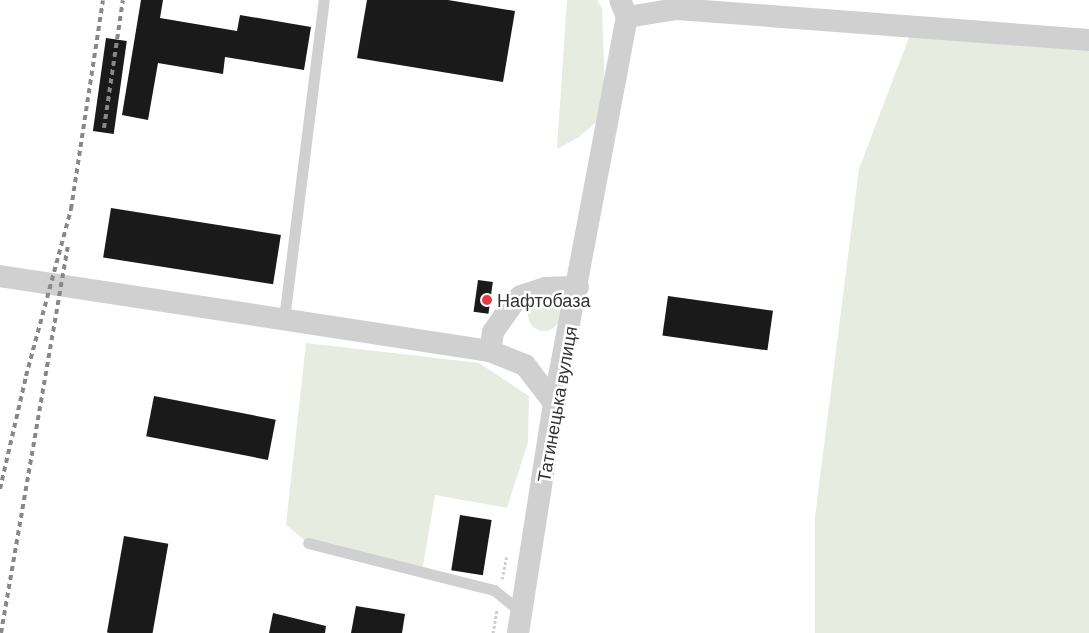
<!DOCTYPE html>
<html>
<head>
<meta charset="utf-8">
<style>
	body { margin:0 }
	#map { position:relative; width:1089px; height:633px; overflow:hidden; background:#fff; font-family:Barlow,sans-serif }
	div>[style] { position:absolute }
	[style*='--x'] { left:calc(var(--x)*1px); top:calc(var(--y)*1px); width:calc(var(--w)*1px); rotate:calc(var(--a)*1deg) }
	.green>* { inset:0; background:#e6ecdf }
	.round { border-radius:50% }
	.building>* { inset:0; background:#1a1a1a; transform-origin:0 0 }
	.path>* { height:3px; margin-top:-1.5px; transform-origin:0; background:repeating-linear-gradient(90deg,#cdcdcd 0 2.5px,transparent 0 5px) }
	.lane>* { height:11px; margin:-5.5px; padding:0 5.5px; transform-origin:5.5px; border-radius:5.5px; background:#d0d0d0 }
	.street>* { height:22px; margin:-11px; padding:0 11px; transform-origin:11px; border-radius:11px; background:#d0d0d0 }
	.rail>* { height:4px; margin-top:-2px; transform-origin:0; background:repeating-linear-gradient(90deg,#888 0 5px,transparent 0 9px) }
	.dots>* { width:14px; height:14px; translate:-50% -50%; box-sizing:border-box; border:2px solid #fff; border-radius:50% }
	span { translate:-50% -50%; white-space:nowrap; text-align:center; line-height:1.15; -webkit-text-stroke:5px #fff; paint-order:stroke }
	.poi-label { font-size:18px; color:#333 }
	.left { translate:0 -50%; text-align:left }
	.street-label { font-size:18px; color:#333 }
</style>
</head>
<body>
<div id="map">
	<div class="green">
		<i style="clip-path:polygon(567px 0,597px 0,602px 8px,605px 92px,596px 122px,579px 137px,557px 149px)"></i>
		<i style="clip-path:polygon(913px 27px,1089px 39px,1089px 633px,815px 633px,815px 517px,859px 169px)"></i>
		<i class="round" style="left:528px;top:299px;width:32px;height:32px"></i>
		<i style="clip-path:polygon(306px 343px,479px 363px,529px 396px,528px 442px,507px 508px,435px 495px,422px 572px,308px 543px,286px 525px)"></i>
	</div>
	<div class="building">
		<i style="clip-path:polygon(141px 0,163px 0,160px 18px,237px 31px,240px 15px,311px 27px,304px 70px,225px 57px,223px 74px,158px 63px,148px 120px,122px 115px)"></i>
		<i style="clip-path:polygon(367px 0,448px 0,515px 11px,503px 82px,357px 58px)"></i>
		<i style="left:106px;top:38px;width:21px;height:94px;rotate:8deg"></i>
		<i style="left:111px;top:208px;width:172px;height:50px;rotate:9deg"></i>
		<i style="left:478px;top:280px;width:15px;height:32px;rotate:8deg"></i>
		<i style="left:668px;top:296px;width:106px;height:40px;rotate:8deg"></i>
		<i style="left:154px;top:396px;width:124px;height:41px;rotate:11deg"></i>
		<i style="left:460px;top:515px;width:32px;height:56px;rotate:9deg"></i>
		<i style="left:124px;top:536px;width:45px;height:98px;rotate:10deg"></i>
		<i style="clip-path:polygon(356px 606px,405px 614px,402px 633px,351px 633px)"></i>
		<i style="clip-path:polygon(273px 613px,326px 626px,325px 633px,269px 633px)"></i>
	</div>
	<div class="path">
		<i style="--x:502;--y:579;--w:24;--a:-78"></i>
		<i style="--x:493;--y:633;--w:23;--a:-80"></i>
	</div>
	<div class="lane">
		<i style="--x:284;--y:319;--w:321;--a:-82.9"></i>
		<i style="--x:308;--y:543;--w:192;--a:14.2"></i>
		<i style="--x:494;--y:590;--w:36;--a:39"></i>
	</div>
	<div class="street">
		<i style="--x:627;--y:17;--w:51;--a:-9.1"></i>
		<i style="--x:677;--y:9;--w:413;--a:4.3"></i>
		<i style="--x:0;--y:276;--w:496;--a:8.7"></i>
		<i style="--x:490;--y:351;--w:38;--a:22"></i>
		<i style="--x:525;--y:365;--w:48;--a:52.7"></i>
		<i style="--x:490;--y:351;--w:19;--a:-81"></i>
		<i style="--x:493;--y:332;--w:35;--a:-55"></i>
		<i style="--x:513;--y:303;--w:11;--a:-41"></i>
		<i style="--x:521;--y:296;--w:25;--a:-18"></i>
		<i style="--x:545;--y:288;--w:33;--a:-2"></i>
		<i style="--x:518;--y:633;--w:233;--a:-81.1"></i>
		<i style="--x:554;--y:403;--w:393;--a:-79.3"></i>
		<i style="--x:627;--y:17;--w:18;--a:-112"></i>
	</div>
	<div class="rail">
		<i style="--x:104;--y:128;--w:129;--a:-81.6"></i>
		<i style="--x:0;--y:489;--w:116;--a:-77"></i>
		<i style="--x:26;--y:376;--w:173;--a:-74.9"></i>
		<i style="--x:71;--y:209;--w:211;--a:-81.3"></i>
		<i style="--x:1;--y:633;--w:393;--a:-80.2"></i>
	</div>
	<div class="dots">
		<i style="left:487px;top:300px;background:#e63946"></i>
	</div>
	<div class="poi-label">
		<span class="left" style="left:497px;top:300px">Нафтобаза</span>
	</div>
	<div class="street-label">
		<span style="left:557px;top:404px;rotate:-80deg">Татинецька вулиця</span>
	</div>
</div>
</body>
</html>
